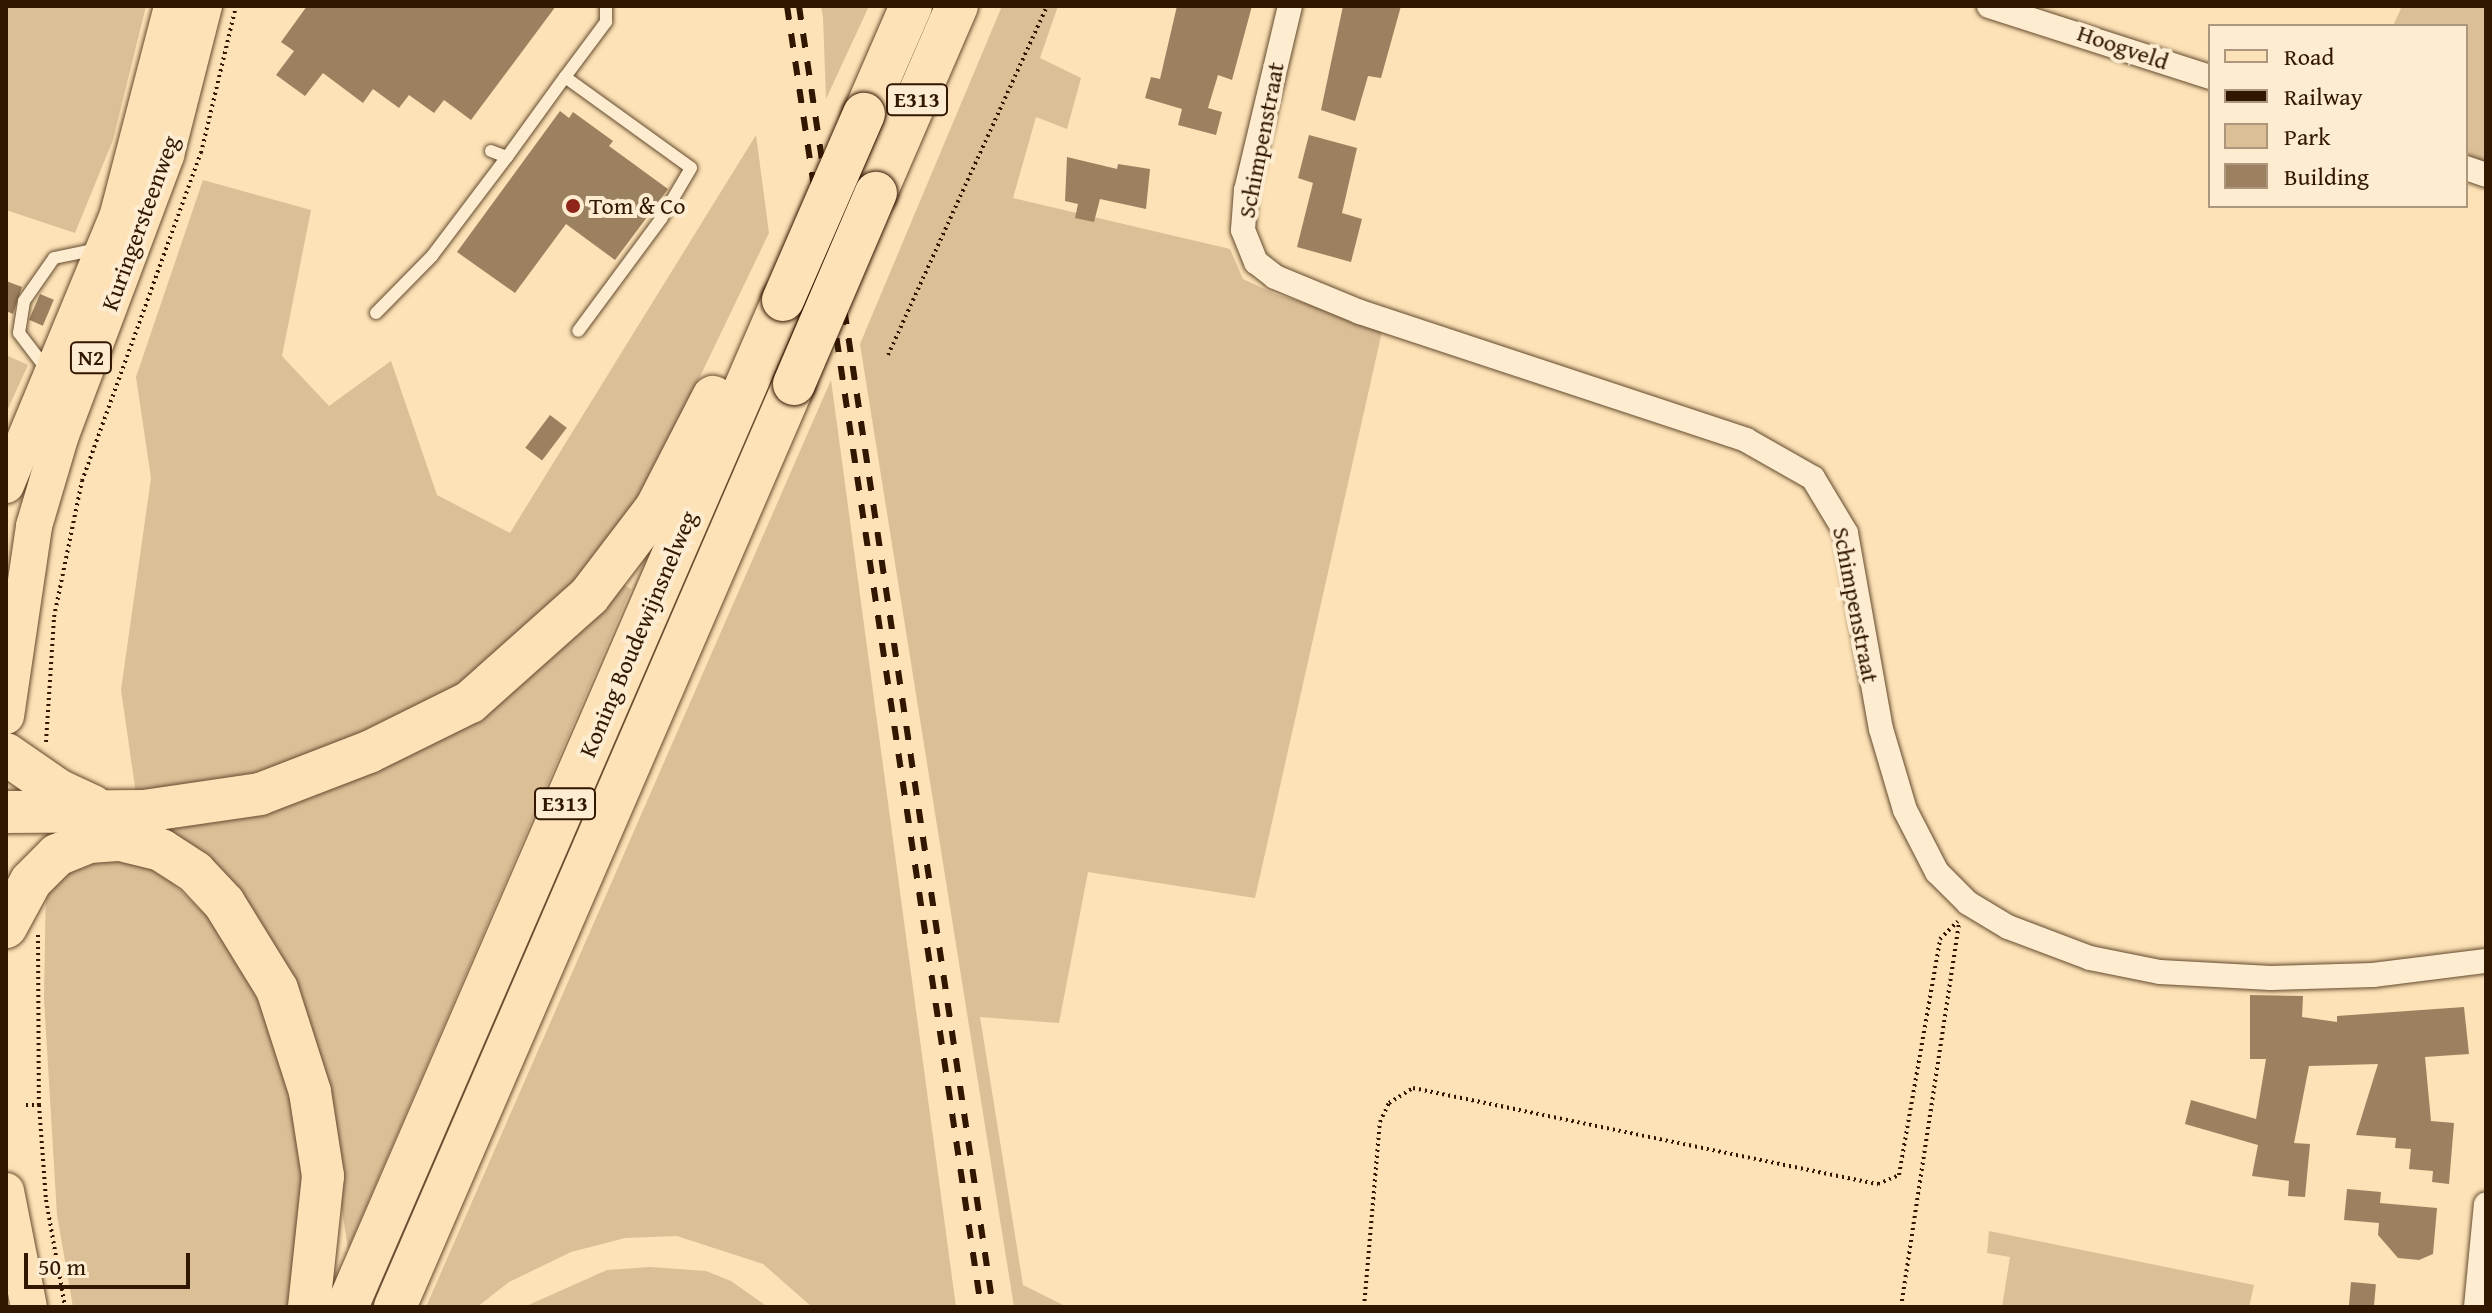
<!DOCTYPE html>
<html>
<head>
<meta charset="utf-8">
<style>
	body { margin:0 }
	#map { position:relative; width:2492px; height:1313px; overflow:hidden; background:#fce2b6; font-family:"Gentium Book Plus",serif }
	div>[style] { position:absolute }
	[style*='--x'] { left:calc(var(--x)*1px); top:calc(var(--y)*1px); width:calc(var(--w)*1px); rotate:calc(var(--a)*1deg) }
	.green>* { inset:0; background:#dabf97 }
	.building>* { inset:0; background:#9b815f; transform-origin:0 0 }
	.path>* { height:4px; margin-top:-2px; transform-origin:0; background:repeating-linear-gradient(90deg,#321700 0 2px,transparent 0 6px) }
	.roads { filter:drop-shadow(0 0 2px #644a2e) drop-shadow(0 0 2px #644a2e) }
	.service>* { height:12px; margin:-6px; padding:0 6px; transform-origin:6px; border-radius:6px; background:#fdecd0 }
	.minor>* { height:24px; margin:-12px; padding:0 12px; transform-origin:12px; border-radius:12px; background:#fdecd0 }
	.primary>* { height:36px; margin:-18px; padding:0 18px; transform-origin:18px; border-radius:18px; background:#fce2b6 }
	.motorway>* { height:42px; margin:-21px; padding:0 21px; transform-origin:21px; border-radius:21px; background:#fce2b6 }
	.rail>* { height:6px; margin-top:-3px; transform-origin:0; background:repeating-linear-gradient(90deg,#321700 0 14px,transparent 0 28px) }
	.bridges { filter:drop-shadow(0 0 2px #321700) drop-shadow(0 0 2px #321700) }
	.motorway-bridge>* { height:42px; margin:-21px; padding:0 21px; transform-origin:21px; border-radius:21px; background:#fce2b6 }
	.dots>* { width:22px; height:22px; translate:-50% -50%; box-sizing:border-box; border:4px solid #fdecd0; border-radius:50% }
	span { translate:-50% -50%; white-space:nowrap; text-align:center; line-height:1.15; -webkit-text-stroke:8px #fdecd0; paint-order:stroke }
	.shield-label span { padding:2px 6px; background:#fdecd0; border:2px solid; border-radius:6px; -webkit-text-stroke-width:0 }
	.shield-label { font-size:22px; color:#321700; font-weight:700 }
	.street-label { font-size:24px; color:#321700 }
	.poi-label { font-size:24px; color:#321700 }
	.left { translate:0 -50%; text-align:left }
	.frame { position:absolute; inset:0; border:8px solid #321700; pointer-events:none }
	.legend { position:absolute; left:2208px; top:24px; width:260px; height:184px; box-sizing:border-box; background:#fdecd0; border:2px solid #ac977d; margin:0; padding:10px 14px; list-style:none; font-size:24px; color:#321700 }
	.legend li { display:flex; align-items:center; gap:16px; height:40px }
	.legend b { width:40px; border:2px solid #ac977d }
	.scale { position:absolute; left:24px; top:1253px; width:166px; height:36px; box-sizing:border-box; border:4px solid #321700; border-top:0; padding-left:10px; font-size:24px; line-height:28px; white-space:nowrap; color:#321700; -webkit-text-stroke:6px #fdecd0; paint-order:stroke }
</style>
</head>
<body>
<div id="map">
	<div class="green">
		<i style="clip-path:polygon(6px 6px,146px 6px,113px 140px,75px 233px,6px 210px)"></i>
		<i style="clip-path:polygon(821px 6px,869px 6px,826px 99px,823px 17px)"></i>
		<i style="clip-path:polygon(1002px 6px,1058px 6px,1040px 58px,1081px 78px,1067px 129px,1036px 117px,1013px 198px,1230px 249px,1243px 279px,1275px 294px,1383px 327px,1255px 898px,1088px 872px,1059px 1023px,980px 1017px,1023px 1285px,1067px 1307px,1014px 1307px,860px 344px)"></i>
		<i style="clip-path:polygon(2402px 6px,2486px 6px,2486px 163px,2466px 156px,2466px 26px,2393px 26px)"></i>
		<i style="clip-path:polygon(756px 135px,769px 233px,645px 491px,569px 595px,496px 662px,418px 714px,283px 773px,136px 794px,121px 690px,151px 478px,136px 377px,203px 180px,311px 210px,282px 356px,329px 406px,391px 361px,437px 495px,510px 533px)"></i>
		<i style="clip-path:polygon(6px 355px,28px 365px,6px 413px)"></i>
		<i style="clip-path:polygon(831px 380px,956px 1307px,812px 1307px,763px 1264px,677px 1236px,625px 1238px,571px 1252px,509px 1282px,477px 1307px,426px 1307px)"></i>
		<i style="clip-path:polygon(616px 580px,631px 589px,348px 1249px,324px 1095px,284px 972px,139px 830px,286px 805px,418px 751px,523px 675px)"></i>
		<i style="clip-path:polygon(84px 856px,123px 857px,159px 870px,216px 925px,246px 972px,286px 1068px,302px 1171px,303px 1225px,291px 1307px,73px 1307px,57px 1215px,44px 999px,46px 879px)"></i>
		<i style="clip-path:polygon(1989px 1231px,2254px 1285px,2249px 1307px,2002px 1307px,2010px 1257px,1987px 1253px)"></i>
		<i style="clip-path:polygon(650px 1267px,706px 1271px,731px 1281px,768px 1307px,524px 1307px,607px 1270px)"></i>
	</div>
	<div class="building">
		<i style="clip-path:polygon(307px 6px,556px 6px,471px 120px,444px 100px,434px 113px,409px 95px,399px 108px,373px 89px,363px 103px,323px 73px,305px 96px,276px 75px,294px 51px,281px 42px)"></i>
		<i style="clip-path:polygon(1177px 6px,1252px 6px,1232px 80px,1218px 75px,1208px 108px,1222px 112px,1216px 135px,1178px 125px,1182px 109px,1145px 98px,1151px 77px,1160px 79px)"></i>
		<i style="clip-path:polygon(1343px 6px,1401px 6px,1381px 78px,1368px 76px,1355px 121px,1321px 110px)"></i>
		<i style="clip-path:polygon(560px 111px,569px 118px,573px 112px,613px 141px,609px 146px,668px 189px,615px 260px,566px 224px,515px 293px,457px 252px)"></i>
		<i style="clip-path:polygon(1309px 135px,1357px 148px,1342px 213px,1362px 219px,1351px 262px,1297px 247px,1313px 183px,1298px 178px)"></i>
		<i style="clip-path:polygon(1067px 157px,1117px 169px,1118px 164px,1150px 169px,1146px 209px,1100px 199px,1094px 222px,1075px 218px,1078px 204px,1065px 201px)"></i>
		<i style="clip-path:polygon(6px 281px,22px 287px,13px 314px,6px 311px)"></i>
		<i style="left:40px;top:294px;width:15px;height:28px;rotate:23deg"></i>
		<i style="left:550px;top:415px;width:21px;height:41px;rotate:37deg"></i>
		<i style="clip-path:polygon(2250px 995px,2303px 996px,2302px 1017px,2337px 1022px,2337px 1016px,2464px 1007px,2469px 1054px,2425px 1057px,2431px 1121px,2454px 1123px,2449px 1184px,2432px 1182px,2433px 1171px,2409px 1169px,2411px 1149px,2395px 1148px,2396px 1138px,2356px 1135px,2378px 1064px,2309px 1066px,2294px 1143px,2310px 1144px,2305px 1197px,2288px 1196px,2289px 1181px,2252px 1176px,2258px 1145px,2185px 1124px,2191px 1100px,2256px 1119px,2266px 1059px,2250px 1059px)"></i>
		<i style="clip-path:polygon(2347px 1189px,2381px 1192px,2380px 1203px,2437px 1208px,2433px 1254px,2419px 1260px,2398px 1258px,2378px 1235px,2379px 1223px,2344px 1220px)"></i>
		<i style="left:2351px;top:1282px;width:25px;height:25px;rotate:5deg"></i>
	</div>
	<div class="path">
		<i style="--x:888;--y:355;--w:384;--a:-65.5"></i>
		<i style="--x:46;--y:742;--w:125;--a:-86.3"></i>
		<i style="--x:54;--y:617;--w:139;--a:-78.4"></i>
		<i style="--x:82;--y:481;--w:349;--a:-70.1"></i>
		<i style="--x:201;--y:153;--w:151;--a:-76.6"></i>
		<i style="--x:38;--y:935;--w:170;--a:89.7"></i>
		<i style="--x:39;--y:1105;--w:95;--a:85.8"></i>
		<i style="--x:46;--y:1200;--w:109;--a:79.9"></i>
		<i style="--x:26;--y:1105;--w:13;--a:0"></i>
		<i style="--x:1364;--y:1307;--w:186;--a:-85.1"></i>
		<i style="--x:1380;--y:1122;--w:21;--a:-65"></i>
		<i style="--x:1389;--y:1103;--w:28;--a:-32"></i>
		<i style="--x:1413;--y:1088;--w:475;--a:11.7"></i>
		<i style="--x:1878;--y:1184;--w:23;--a:-23"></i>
		<i style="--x:1899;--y:1175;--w:240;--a:-80.1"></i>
		<i style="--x:1940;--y:939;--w:25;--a:-45"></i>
		<i style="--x:1901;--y:1307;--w:388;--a:-81.4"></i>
	</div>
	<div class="roads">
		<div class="service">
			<i style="--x:565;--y:77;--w:69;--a:-53.3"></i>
			<i style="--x:606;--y:22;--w:16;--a:-90"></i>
			<i style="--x:491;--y:151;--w:17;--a:21"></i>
			<i style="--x:507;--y:157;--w:99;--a:-54.1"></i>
			<i style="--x:565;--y:77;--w:155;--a:35.8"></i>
			<i style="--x:691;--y:168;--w:59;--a:120.5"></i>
			<i style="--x:661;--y:219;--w:139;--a:126.5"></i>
			<i style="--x:376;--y:313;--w:80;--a:-45.5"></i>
			<i style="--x:432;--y:256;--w:124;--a:-52.9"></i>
			<i style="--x:48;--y:371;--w:48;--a:-127.3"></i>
			<i style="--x:19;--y:333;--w:32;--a:-81"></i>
			<i style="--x:24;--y:301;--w:52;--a:-55.1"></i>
			<i style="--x:54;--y:258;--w:44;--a:-11.8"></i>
		</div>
		<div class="minor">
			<i style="--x:1290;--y:6;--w:189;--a:103.4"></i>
			<i style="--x:1246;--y:190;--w:40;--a:94.3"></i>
			<i style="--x:1243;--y:230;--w:35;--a:68"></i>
			<i style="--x:1256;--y:262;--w:24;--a:38"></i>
			<i style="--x:1275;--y:277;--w:92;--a:22.4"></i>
			<i style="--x:1360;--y:312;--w:407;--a:18.3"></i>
			<i style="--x:1746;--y:440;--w:77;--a:29.6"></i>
			<i style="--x:1813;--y:478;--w:64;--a:59"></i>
			<i style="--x:1846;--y:533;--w:199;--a:79.9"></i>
			<i style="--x:1881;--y:729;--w:84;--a:73.5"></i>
			<i style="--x:1905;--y:810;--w:70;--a:62.7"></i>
			<i style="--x:1937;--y:872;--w:44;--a:45"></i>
			<i style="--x:1968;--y:903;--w:47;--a:31"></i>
			<i style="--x:2008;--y:927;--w:88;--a:20.7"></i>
			<i style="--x:2090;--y:958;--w:71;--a:11.3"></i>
			<i style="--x:2160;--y:972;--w:111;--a:3.1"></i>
			<i style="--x:2271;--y:978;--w:102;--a:-1.7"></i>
			<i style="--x:2373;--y:975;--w:114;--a:-7.1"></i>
			<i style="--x:1989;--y:6;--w:232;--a:17.8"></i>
			<i style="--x:2466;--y:168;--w:21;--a:19"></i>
			<i style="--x:2476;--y:1307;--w:103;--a:-84.5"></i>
		</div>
		<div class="primary">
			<i style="--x:6;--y:485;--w:293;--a:-67.5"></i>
			<i style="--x:118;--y:214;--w:215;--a:-75.4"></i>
			<i style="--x:6;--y:716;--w:192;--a:-81.6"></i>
			<i style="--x:34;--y:526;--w:95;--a:-73.5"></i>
			<i style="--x:61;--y:435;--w:299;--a:-69.4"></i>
			<i style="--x:166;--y:155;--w:154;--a:-75.7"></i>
			<i style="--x:6;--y:1191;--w:118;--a:78.8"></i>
		</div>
		<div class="motorway">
			<i style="--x:864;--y:114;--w:118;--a:-66.5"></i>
			<i style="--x:876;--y:193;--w:204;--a:-66.6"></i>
			<i style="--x:6;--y:754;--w:63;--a:34.7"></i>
			<i style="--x:58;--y:790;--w:38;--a:25"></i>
			<i style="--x:6;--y:812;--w:138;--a:-0.4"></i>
			<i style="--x:144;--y:811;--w:117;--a:-8.3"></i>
			<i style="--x:260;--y:794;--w:117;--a:-21.1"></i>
			<i style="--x:369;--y:752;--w:113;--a:-26.3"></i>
			<i style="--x:470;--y:702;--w:159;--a:-41.7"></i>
			<i style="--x:589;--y:596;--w:111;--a:-52.7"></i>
			<i style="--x:656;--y:508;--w:125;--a:-62.8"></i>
			<i style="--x:6;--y:927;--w:52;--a:-61.5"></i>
			<i style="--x:31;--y:881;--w:37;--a:-45"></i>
			<i style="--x:57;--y:855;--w:35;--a:-22"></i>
			<i style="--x:89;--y:842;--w:32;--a:-4"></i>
			<i style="--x:121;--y:840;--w:41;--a:14"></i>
			<i style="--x:161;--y:850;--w:40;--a:32.9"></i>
			<i style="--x:195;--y:872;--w:42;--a:46.9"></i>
			<i style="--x:224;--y:903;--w:101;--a:58.4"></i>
			<i style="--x:277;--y:989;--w:108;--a:72.2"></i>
			<i style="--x:310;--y:1092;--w:85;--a:81.2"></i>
			<i style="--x:323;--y:1176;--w:132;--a:96.1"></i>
			<i style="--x:347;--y:1307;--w:1097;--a:-66.59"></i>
			<i style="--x:395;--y:1307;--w:1006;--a:-66.62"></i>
		</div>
	</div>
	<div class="rail">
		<i style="--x:787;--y:6;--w:1315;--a:81.52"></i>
		<i style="--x:799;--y:6;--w:1315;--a:81.52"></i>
	</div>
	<div class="bridges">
		<div class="motorway-bridge">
			<i style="--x:783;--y:300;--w:203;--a:-66.5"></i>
			<i style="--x:794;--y:384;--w:208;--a:-66.8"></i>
		</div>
	</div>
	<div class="dots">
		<i style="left:573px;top:206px;background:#8f2418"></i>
	</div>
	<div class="shield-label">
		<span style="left:917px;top:100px">E313</span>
		<span style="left:91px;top:358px">N2</span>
		<span style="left:565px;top:804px">E313</span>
	</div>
	<div class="street-label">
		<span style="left:2123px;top:47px;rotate:19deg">Hoogveld</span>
		<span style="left:1261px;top:140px;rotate:-79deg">Schimpenstraat</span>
		<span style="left:140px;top:223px;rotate:-70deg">Kuringersteenweg</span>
		<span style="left:1856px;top:605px;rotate:79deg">Schimpenstraat</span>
		<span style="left:638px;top:634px;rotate:-67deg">Koning Boudewijnsnelweg</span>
	</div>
	<div class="poi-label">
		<span class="left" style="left:589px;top:206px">Tom &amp; Co</span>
	</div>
	<div class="frame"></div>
	<ul class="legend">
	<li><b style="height:10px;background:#fce2b6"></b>Road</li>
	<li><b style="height:10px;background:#321700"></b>Railway</li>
	<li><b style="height:22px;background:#dabf97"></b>Park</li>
	<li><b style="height:22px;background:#9b815f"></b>Building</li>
	</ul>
	<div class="scale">50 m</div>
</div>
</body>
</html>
